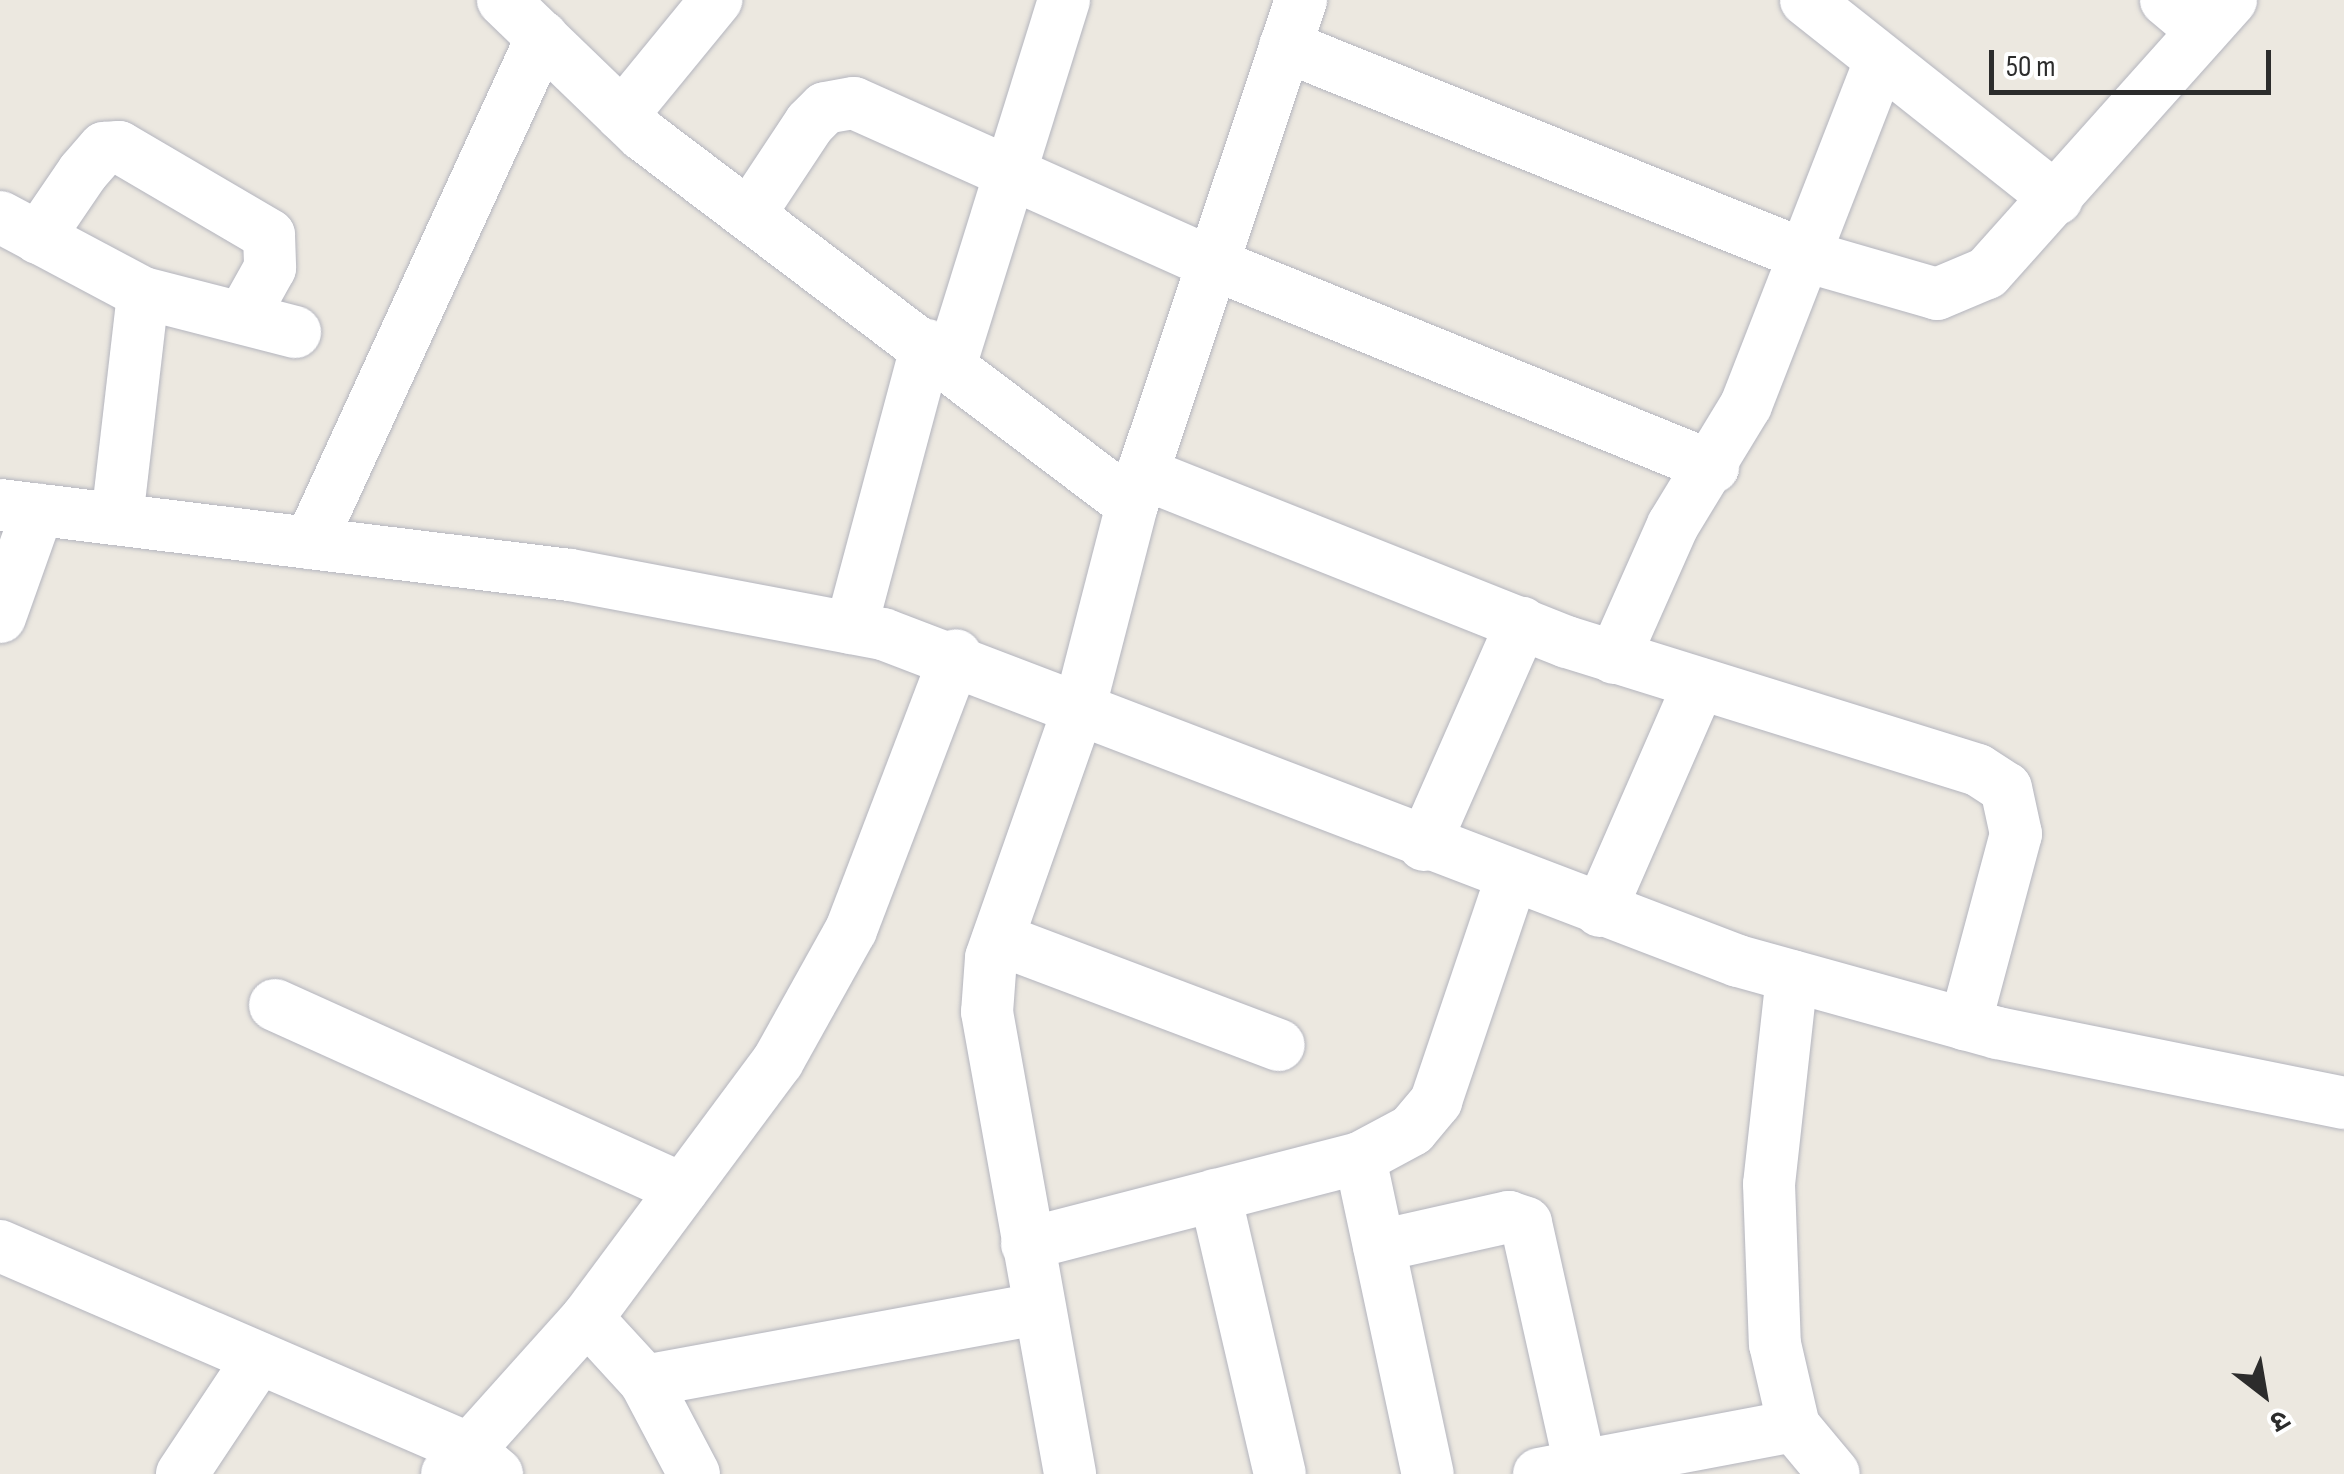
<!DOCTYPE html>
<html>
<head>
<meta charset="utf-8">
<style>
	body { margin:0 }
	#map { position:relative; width:2344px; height:1474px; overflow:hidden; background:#ece8e0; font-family:"Sofia Sans Condensed","Noto Sans Devanagari",sans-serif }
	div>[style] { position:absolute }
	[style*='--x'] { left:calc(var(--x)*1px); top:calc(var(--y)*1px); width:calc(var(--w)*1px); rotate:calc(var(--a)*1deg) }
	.roads { filter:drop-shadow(0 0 2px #b4b5be) drop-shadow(0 0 2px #b4b5be) }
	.minor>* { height:52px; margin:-26px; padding:0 26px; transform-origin:26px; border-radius:26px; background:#fff }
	span { translate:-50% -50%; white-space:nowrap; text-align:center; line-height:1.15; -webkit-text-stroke:9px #fff; paint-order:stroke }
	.north { position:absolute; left:2214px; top:1344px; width:100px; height:100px; -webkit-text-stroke:8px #fff; paint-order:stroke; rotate:149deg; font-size:28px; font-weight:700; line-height:40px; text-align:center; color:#2c2c2c }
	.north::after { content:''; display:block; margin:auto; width:35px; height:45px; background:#2c2c2c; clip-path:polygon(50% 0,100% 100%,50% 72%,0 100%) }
	.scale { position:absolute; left:1989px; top:50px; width:282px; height:45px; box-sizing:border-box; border:5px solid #2c2c2c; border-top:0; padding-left:12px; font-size:30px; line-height:35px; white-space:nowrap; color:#2c2c2c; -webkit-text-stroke:8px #fff; paint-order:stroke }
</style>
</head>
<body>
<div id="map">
	<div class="roads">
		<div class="minor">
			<i style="--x:503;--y:0;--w:194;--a:44"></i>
			<i style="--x:643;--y:135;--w:613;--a:37.11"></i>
			<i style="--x:1132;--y:505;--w:203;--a:104.5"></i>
			<i style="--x:1081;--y:702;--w:271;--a:109.4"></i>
			<i style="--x:991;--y:958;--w:54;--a:94.2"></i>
			<i style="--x:987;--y:1012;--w:469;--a:79.8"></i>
			<i style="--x:1806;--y:0;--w:320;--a:38.4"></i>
			<i style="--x:2166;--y:0;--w:48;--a:40"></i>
			<i style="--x:1285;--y:46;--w:565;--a:21.93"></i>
			<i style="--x:1809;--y:257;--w:133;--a:16.1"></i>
			<i style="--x:1937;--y:294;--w:54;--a:-22.8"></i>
			<i style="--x:1987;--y:273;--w:366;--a:-48.2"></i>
			<i style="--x:622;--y:115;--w:149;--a:-50.7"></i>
			<i style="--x:749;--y:215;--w:110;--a:-56.5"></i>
			<i style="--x:810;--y:123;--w:21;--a:-45"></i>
			<i style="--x:825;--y:108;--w:29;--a:-10"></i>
			<i style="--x:854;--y:103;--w:391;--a:24.1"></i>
			<i style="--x:1211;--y:263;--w:542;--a:22.12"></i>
			<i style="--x:0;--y:217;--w:162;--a:28"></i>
			<i style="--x:143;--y:293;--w:157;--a:14.4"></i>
			<i style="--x:38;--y:238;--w:80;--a:-55.7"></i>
			<i style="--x:83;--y:172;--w:32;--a:-49"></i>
			<i style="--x:104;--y:148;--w:15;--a:-4"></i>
			<i style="--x:119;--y:147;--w:174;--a:30.4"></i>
			<i style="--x:269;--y:235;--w:33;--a:88"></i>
			<i style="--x:270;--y:268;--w:57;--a:119.2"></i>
			<i style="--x:951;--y:363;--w:380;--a:-72.7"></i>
			<i style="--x:1142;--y:473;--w:457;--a:21.7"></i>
			<i style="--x:1567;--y:642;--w:430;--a:17.3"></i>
			<i style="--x:1978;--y:770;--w:33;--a:33"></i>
			<i style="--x:2006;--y:788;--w:47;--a:77.7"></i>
			<i style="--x:2016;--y:834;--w:197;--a:105"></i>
			<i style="--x:0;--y:505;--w:574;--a:7"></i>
			<i style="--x:570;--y:575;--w:319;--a:10.7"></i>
			<i style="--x:883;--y:634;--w:915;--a:20.93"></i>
			<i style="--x:1738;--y:961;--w:269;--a:15.5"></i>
			<i style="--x:1997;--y:1033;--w:354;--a:11.4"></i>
			<i style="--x:1132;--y:505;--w:533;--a:-71.5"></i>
			<i style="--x:117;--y:519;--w:227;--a:-83.4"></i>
			<i style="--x:310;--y:543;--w:557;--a:-65.37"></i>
			<i style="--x:0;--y:617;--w:114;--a:-70.4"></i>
			<i style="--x:851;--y:628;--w:293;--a:-75"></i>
			<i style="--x:1614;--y:658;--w:145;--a:-66.1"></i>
			<i style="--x:1673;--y:525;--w:140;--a:-58.7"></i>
			<i style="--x:1746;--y:405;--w:367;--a:-68.7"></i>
			<i style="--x:1424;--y:845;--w:243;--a:-66.2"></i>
			<i style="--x:1600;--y:911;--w:248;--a:-66.4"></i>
			<i style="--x:998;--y:939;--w:300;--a:20.7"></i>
			<i style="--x:1792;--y:976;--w:209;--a:96.3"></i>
			<i style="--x:1769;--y:1184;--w:160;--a:87.9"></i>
			<i style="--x:1775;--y:1344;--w:84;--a:77"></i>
			<i style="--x:1794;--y:1426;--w:62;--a:50.2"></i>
			<i style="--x:275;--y:1005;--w:447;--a:24.3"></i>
			<i style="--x:1360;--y:1158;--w:323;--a:77.9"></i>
			<i style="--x:1215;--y:1195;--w:286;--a:76.9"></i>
			<i style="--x:1027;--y:1244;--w:344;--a:-14.5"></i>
			<i style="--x:1360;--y:1158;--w:59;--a:-28.3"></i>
			<i style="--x:1412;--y:1130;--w:38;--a:-50"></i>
			<i style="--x:1436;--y:1101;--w:233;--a:-71.3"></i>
			<i style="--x:0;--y:1246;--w:507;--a:23.38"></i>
			<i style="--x:465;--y:1447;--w:42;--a:40.2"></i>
			<i style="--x:1379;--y:1246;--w:133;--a:-12.6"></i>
			<i style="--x:1509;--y:1217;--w:18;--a:19"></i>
			<i style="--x:1526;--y:1223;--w:257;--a:77.4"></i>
			<i style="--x:587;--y:1318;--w:86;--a:47.4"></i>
			<i style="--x:645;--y:1381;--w:105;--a:62.2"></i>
			<i style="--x:645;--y:1381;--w:401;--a:-10.4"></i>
			<i style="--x:182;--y:1474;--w:139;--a:-56.4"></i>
			<i style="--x:447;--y:1474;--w:210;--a:-48.1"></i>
			<i style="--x:587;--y:1318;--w:320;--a:-53.4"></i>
			<i style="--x:778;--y:1061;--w:150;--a:-60.9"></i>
			<i style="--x:851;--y:930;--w:294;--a:-69.1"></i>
			<i style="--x:1539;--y:1474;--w:259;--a:-10.7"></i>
		</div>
	</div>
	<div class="north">उ</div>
	<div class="scale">50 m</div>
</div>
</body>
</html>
